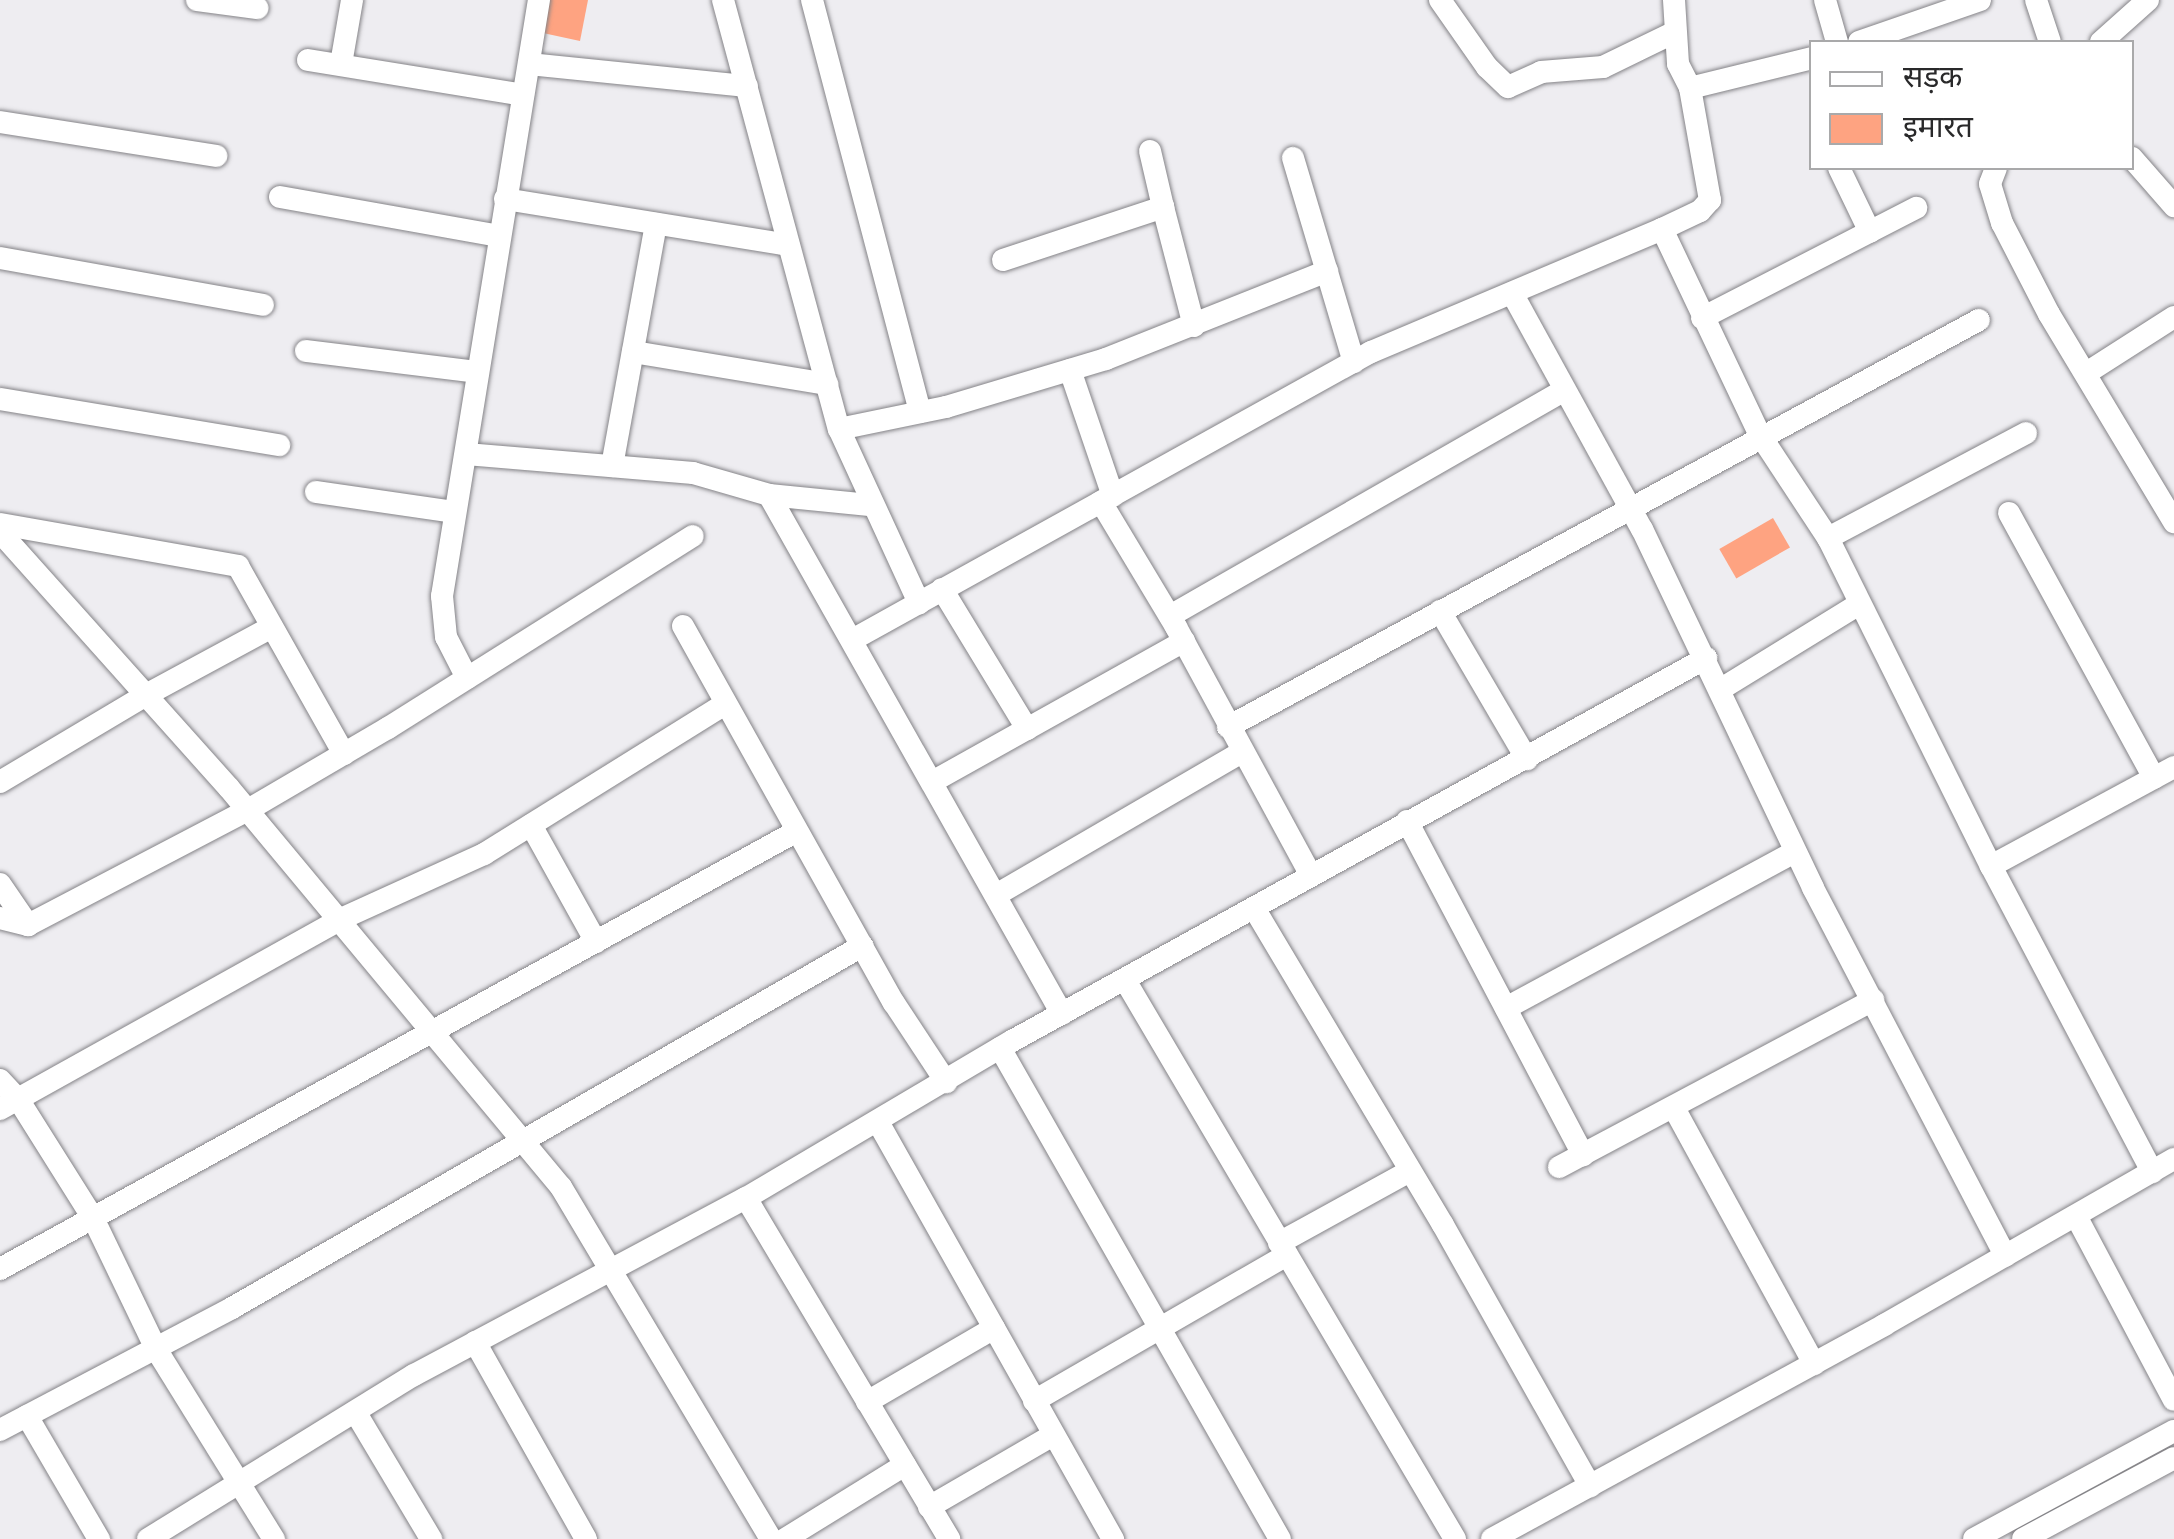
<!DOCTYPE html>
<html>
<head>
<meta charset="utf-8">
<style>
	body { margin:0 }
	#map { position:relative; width:2174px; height:1539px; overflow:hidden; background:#eeedf1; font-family:Rubik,"Noto Sans Devanagari",sans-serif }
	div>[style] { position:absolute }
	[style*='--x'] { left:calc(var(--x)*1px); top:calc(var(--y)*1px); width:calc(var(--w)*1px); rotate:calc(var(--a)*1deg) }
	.building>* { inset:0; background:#fea381; transform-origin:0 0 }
	.roads { filter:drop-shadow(0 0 2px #848387) drop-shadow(0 0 2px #848387) }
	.minor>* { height:22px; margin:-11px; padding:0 11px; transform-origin:11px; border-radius:11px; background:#fff }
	span { translate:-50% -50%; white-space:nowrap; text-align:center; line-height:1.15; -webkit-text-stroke:8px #fff; paint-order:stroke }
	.legend { position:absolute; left:1809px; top:40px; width:325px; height:130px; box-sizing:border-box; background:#fff; border:2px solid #a9a9aa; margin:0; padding:12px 18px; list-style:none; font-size:30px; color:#29292a }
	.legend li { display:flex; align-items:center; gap:20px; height:50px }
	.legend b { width:50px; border:2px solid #a9a9aa }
</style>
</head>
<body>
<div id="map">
	<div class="building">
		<i style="clip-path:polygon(550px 0,588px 0,580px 41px,543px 33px)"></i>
		<i style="left:1773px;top:518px;width:34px;height:62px;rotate:60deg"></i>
	</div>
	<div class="roads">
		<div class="minor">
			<i style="--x:197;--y:0;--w:61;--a:7.6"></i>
			<i style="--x:723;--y:0;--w:444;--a:74.9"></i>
			<i style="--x:839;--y:429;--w:192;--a:65.3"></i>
			<i style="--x:812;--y:0;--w:426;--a:75.3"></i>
			<i style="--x:1440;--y:0;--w:82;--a:55"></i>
			<i style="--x:1487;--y:67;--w:29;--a:44"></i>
			<i style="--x:1508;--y:87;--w:36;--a:-24"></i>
			<i style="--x:1541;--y:72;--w:62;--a:-4.6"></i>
			<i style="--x:1603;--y:67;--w:78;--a:-25.9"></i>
			<i style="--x:1674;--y:0;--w:64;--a:86.4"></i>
			<i style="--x:1678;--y:64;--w:27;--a:63"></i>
			<i style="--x:1690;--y:88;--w:114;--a:79.9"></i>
			<i style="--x:1710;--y:200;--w:15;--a:132"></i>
			<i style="--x:1700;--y:211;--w:42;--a:154.7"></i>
			<i style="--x:1662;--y:229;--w:228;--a:64.6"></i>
			<i style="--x:1760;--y:435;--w:123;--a:56.6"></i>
			<i style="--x:1828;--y:538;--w:366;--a:63.6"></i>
			<i style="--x:1991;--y:866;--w:346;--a:62.2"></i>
			<i style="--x:1825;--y:0;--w:44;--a:74.1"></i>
			<i style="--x:2036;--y:0;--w:44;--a:71.6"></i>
			<i style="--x:1859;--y:42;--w:128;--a:-19.1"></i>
			<i style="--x:2101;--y:42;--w:63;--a:-41.8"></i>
			<i style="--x:308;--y:60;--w:218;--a:9.2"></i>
			<i style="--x:341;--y:64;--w:65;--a:-80.2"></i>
			<i style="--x:529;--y:64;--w:219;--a:5.8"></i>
			<i style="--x:1690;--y:88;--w:126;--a:-13.8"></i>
			<i style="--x:0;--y:122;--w:219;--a:8.9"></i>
			<i style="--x:1150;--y:151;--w:57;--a:76.9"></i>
			<i style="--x:1293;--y:158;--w:213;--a:73.4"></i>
			<i style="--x:2132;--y:158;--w:64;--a:48.8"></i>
			<i style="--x:1839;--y:168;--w:71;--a:64.2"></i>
			<i style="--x:1996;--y:168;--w:17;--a:111"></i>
			<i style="--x:1990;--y:184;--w:41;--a:72.9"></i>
			<i style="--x:2002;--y:223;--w:102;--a:62.7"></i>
			<i style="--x:2049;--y:314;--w:243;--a:59"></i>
			<i style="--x:280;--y:197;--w:222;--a:10.1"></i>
			<i style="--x:505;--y:199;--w:287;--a:9.2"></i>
			<i style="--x:0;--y:258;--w:267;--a:10.1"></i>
			<i style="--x:1003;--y:260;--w:169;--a:-18.3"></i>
			<i style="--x:1163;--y:207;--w:123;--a:75.4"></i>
			<i style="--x:1512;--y:293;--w:269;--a:61.2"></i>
			<i style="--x:1642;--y:529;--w:398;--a:64.5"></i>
			<i style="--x:1813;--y:888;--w:415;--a:62.4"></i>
			<i style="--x:1702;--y:318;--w:241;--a:-27.2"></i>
			<i style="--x:306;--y:351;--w:173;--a:7"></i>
			<i style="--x:633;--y:352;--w:197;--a:9.4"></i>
			<i style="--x:1070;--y:370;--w:133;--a:71.2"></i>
			<i style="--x:2088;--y:372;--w:102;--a:-32.6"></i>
			<i style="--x:0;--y:399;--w:283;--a:9.4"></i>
			<i style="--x:839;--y:429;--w:109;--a:-11.6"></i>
			<i style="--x:946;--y:407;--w:167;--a:-16.7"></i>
			<i style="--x:1106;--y:359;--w:238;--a:-21.7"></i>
			<i style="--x:466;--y:454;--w:228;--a:4.8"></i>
			<i style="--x:693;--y:473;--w:79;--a:16.1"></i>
			<i style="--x:769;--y:495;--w:596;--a:60.55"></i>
			<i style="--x:612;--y:466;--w:246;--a:-79.7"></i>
			<i style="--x:316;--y:492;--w:140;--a:8.2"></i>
			<i style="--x:769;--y:495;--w:101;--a:5.7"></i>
			<i style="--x:1101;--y:502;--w:146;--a:59"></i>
			<i style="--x:1176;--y:627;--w:283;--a:61.5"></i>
			<i style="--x:2009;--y:513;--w:302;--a:61.3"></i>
			<i style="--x:0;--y:524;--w:242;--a:10"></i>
			<i style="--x:238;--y:566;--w:216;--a:60.6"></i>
			<i style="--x:0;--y:532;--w:343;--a:48.2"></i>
			<i style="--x:229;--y:788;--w:519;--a:50.24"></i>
			<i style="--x:561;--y:1187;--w:410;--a:59.2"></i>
			<i style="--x:1828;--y:538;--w:224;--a:-27.9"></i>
			<i style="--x:942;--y:589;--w:164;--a:58.7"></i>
			<i style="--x:1440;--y:611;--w:172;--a:59.6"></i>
			<i style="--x:1170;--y:616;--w:453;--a:-29.8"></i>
			<i style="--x:683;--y:626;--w:432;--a:60.8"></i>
			<i style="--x:894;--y:1003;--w:95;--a:56.6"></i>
			<i style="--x:852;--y:640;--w:594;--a:-29.03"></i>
			<i style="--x:1371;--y:352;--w:316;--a:-22.9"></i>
			<i style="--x:467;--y:678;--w:46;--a:-117.1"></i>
			<i style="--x:446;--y:637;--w:41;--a:-95.6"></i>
			<i style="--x:442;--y:596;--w:604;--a:-80.76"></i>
			<i style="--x:1721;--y:689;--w:162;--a:-31.6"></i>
			<i style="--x:1228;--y:727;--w:854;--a:-28.46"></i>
			<i style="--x:0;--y:782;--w:170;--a:-30.8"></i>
			<i style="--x:146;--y:695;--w:143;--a:-28.4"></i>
			<i style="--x:932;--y:782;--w:289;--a:-29.2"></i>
			<i style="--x:1407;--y:821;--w:378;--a:62.2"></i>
			<i style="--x:531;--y:825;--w:134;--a:60.9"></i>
			<i style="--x:1991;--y:866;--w:208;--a:-28.4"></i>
			<i style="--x:0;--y:884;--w:50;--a:55.7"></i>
			<i style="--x:996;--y:895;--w:285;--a:-30.2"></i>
			<i style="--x:1254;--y:908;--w:369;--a:59.2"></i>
			<i style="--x:1443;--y:1225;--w:300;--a:60.6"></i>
			<i style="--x:0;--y:918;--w:29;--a:14"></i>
			<i style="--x:28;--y:925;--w:248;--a:-27.6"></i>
			<i style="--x:248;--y:810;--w:162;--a:-30.4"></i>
			<i style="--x:388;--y:728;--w:360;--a:-32.2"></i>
			<i style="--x:1125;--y:980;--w:649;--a:59.44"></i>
			<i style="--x:1506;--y:1008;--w:328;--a:-28.4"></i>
			<i style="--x:1000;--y:1048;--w:565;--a:60.31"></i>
			<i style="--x:0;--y:1080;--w:26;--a:47"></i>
			<i style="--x:18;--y:1099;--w:141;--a:57.8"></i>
			<i style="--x:93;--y:1218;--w:145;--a:64.3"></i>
			<i style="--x:156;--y:1349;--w:224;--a:58.2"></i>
			<i style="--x:1674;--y:1108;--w:292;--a:61.3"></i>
			<i style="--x:0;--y:1109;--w:390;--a:-29.1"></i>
			<i style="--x:341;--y:919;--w:157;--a:-24.4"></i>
			<i style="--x:484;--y:854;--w:284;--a:-31.9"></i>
			<i style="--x:878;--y:1122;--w:479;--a:60.6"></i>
			<i style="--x:1559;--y:1167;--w:356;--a:-28"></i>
			<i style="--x:746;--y:1198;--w:397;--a:59.2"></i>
			<i style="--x:2076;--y:1216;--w:208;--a:62"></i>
			<i style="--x:1279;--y:1243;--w:149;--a:-28.8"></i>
			<i style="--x:0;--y:1269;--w:909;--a:-28.79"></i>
			<i style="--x:475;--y:1342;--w:226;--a:60.6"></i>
			<i style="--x:1034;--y:1401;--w:292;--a:-30"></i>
			<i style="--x:867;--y:1402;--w:147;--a:-30.2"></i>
			<i style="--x:356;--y:1413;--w:147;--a:59.2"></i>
			<i style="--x:27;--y:1416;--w:143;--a:59.7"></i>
			<i style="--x:0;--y:1430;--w:262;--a:-27.7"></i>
			<i style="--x:232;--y:1308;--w:727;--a:-29.88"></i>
			<i style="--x:929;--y:1507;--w:143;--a:-30.1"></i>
			<i style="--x:148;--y:1539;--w:312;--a:-31.7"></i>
			<i style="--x:414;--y:1375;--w:376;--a:-28.1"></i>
			<i style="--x:746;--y:1198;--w:309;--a:-30.6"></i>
			<i style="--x:1012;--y:1041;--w:793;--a:-28.89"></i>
			<i style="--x:785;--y:1539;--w:141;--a:-31.7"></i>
			<i style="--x:1492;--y:1539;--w:447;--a:-28.6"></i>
			<i style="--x:1884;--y:1325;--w:334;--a:-29.8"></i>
			<i style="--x:1974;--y:1539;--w:227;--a:-28.4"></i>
			<i style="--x:2023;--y:1539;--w:171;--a:-28.2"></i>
		</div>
	</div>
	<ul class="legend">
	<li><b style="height:12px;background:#fff"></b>सड़क</li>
	<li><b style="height:28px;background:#fea381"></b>इमारत</li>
	</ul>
</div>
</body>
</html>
